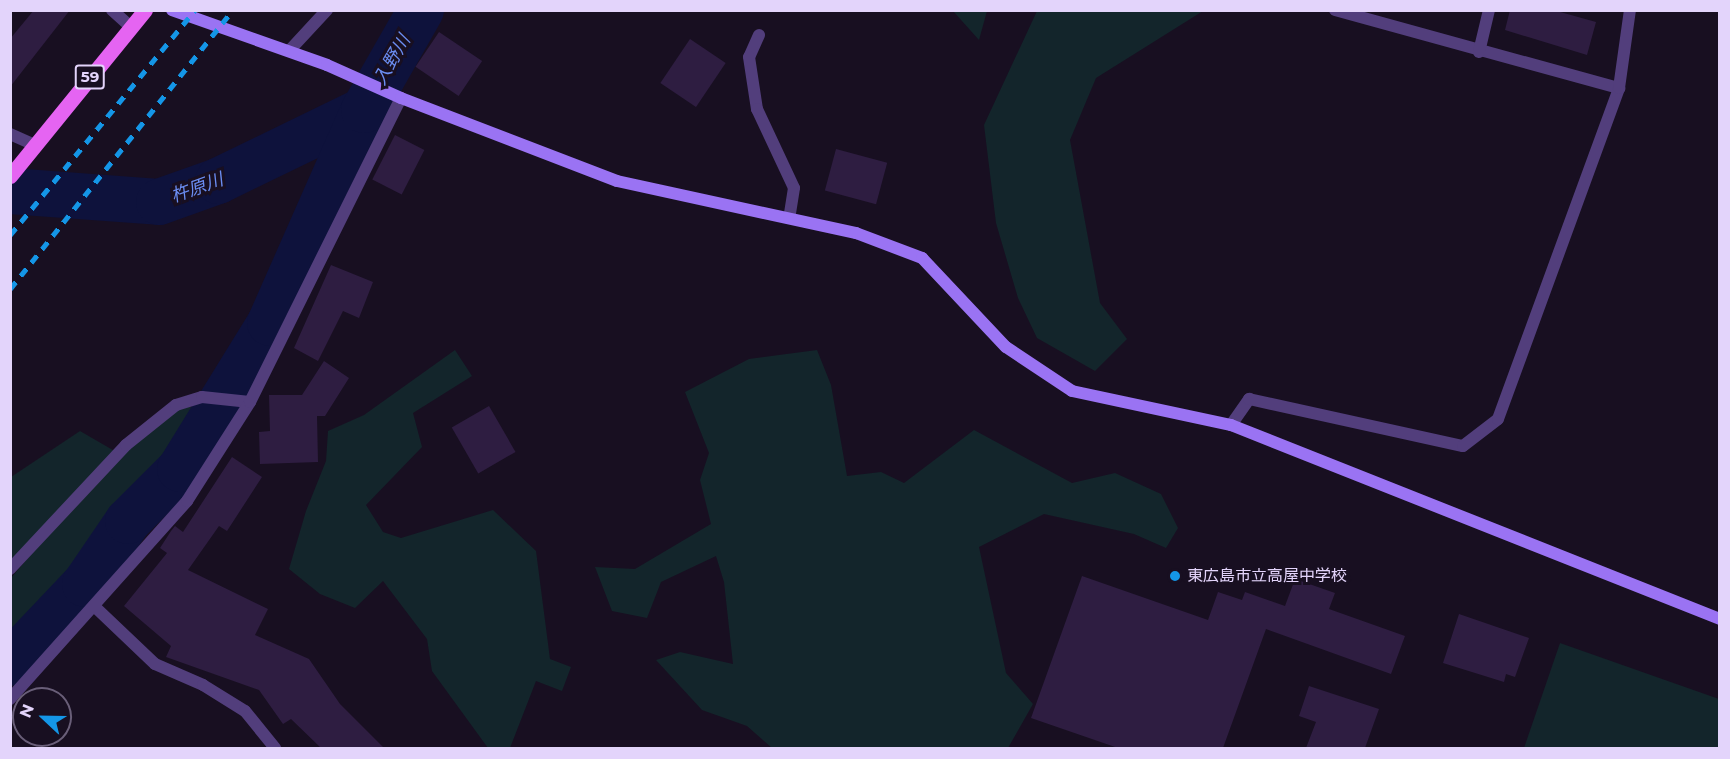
<!DOCTYPE html>
<html>
<head>
<meta charset="utf-8">
<style>
	body { margin:0 }
	#map { position:relative; width:1730px; height:759px; overflow:hidden; background:#180f21; font-family:Montserrat,"Noto Sans JP",sans-serif }
	div>[style] { position:absolute }
	[style*='--x'] { left:calc(var(--x)*1px); top:calc(var(--y)*1px); width:calc(var(--w)*1px); rotate:calc(var(--a)*1deg) }
	.green>* { inset:0; background:#13252b }
	.river>* { height:46px; margin:-23px; padding:0 23px; transform-origin:23px; border-radius:23px; background:#0e123c }
	.building>* { inset:0; background:#2e1d41; transform-origin:0 0 }
	.street>* { height:12px; margin:-6px; padding:0 6px; transform-origin:6px; border-radius:6px; background:#523e7c }
	.secondary>* { height:12px; margin:-6px; padding:0 6px; transform-origin:6px; border-radius:6px; background:#9a73f3 }
	.primary>* { height:15px; margin:-7.5px; padding:0 7.5px; transform-origin:7.5px; border-radius:7.5px; background:#e564f2 }
	.rail>* { height:4.5px; margin-top:-2.25px; transform-origin:0; background:repeating-linear-gradient(90deg,#1496e7 0 9px,transparent 0 17px) }
	.dots>* { width:16px; height:16px; translate:-50% -50%; box-sizing:border-box; border:3px solid #180f21; border-radius:50% }
	span { translate:-50% -50%; white-space:nowrap; text-align:center; line-height:1.15; -webkit-text-stroke:6px #180f21; paint-order:stroke }
	.shield-label span { padding:2px 4px; background:#180f21; border:2px solid; border-radius:4px; -webkit-text-stroke-width:0 }
	.shield-label { font-size:15px; color:#e3d4fb; font-weight:700 }
	.poi-label { font-size:16px; color:#e3d4fb }
	.left { translate:0 -50%; text-align:left }
	.water-label { font-size:18px; color:#6b8df2; font-style:italic }
	.frame { position:absolute; inset:0; border:12px solid #e3d4fb; pointer-events:none }
	.north { position:absolute; left:12px; top:687px; width:60px; height:60px; box-sizing:border-box; background:#180f21; border:2px solid #695e78; border-radius:50%; rotate:292deg; font-size:16px; font-weight:700; line-height:24px; text-align:center; color:#e3d4fb }
	.north::after { content:''; display:block; margin:auto; width:21px; height:27px; background:#1496e7; clip-path:polygon(50% 0,100% 100%,50% 72%,0 100%) }
</style>
</head>
<body>
<div id="map">
	<div class="green">
		<i style="clip-path:polygon(953px 11px,987px 11px,979px 40px)"></i>
		<i style="clip-path:polygon(1037px 11px,1203px 11px,1096px 78px,1070px 140px,1100px 303px,1127px 339px,1095px 371px,1037px 338px,1018px 298px,996px 223px,984px 125px)"></i>
		<i style="clip-path:polygon(455px 350px,472px 376px,413px 413px,422px 447px,366px 505px,383px 532px,401px 538px,493px 510px,536px 551px,550px 659px,571px 667px,562px 691px,536px 681px,510px 748px,488px 748px,432px 671px,427px 639px,383px 581px,355px 608px,320px 594px,289px 569px,306px 511px,326px 461px,328px 431px,364px 415px)"></i>
		<i style="clip-path:polygon(817px 350px,831px 385px,847px 476px,881px 472px,904px 483px,974px 430px,1072px 483px,1115px 473px,1161px 494px,1178px 528px,1166px 548px,1134px 534px,1044px 514px,979px 547px,1006px 673px,1033px 704px,1008px 748px,772px 748px,747px 726px,702px 710px,656px 660px,680px 652px,733px 664px,724px 582px,716px 556px,661px 582px,647px 618px,612px 611px,595px 567px,635px 569px,711px 524px,700px 480px,709px 453px,685px 392px,749px 359px)"></i>
		<i style="clip-path:polygon(182px 403px,204px 413px,11px 643px,11px 578px,105px 468px,11px 564px,11px 477px,80px 431px,118px 453px)"></i>
		<i style="clip-path:polygon(1560px 643px,1719px 699px,1719px 748px,1524px 748px)"></i>
	</div>
	<div class="river">
		<i style="--x:10;--y:191;--w:149;--a:4.2"></i>
		<i style="--x:159;--y:202;--w:63;--a:-19.6"></i>
		<i style="--x:218;--y:181;--w:162;--a:-25.9"></i>
		<i style="--x:10;--y:663;--w:109;--a:-46.5"></i>
		<i style="--x:85;--y:584;--w:76;--a:-55.7"></i>
		<i style="--x:128;--y:521;--w:74;--a:-45"></i>
		<i style="--x:180;--y:469;--w:172;--a:-58.3"></i>
		<i style="--x:270;--y:323;--w:233;--a:-66.2"></i>
		<i style="--x:364;--y:110;--w:115;--a:-60.3"></i>
	</div>
	<div class="building">
		<i style="clip-path:polygon(34px 10px,70px 10px,10px 87px,10px 39px)"></i>
		<i style="clip-path:polygon(1510px 10px,1553px 10px,1596px 22px,1587px 55px,1505px 30px)"></i>
		<i style="left:439px;top:32px;width:52px;height:42px;rotate:34deg"></i>
		<i style="left:690px;top:39px;width:43px;height:53px;rotate:34deg"></i>
		<i style="left:395px;top:135px;width:33px;height:50px;rotate:27deg"></i>
		<i style="left:836px;top:149px;width:53px;height:43px;rotate:15deg"></i>
		<i style="clip-path:polygon(331px 265px,373px 282px,359px 318px,343px 311px,318px 361px,294px 348px)"></i>
		<i style="clip-path:polygon(324px 361px,349px 378px,325px 416px,317px 416px,318px 462px,260px 464px,259px 432px,270px 431px,269px 395px,302px 395px)"></i>
		<i style="left:489px;top:406px;width:53px;height:43px;rotate:60deg"></i>
		<i style="clip-path:polygon(232px 457px,262px 477px,227px 531px,219px 526px,188px 570px,268px 609px,255px 635px,309px 659px,340px 704px,384px 748px,321px 748px,291px 719px,283px 724px,259px 690px,166px 657px,171px 646px,124px 606px,167px 553px,160px 548px,171px 531px,175px 526px,183px 532px)"></i>
		<i style="clip-path:polygon(1082px 576px,1208px 620px,1218px 592px,1242px 600px,1245px 592px,1285px 606px,1295px 579px,1335px 593px,1329px 609px,1405px 636px,1391px 674px,1266px 629px,1223px 748px,1118px 748px,1031px 718px)"></i>
		<i style="clip-path:polygon(1459px 614px,1529px 638px,1515px 677px,1506px 674px,1504px 682px,1443px 663px)"></i>
		<i style="clip-path:polygon(1309px 686px,1379px 709px,1365px 748px,1306px 748px,1316px 722px,1299px 716px)"></i>
	</div>
	<div class="street">
		<i style="--x:112;--y:10;--w:25;--a:42"></i>
		<i style="--x:1335;--y:10;--w:295;--a:15.4"></i>
		<i style="--x:759;--y:35;--w:24;--a:114"></i>
		<i style="--x:749;--y:57;--w:53;--a:81.3"></i>
		<i style="--x:757;--y:109;--w:87;--a:64.9"></i>
		<i style="--x:794;--y:188;--w:30;--a:99"></i>
		<i style="--x:289;--y:51;--w:56;--a:-47.2"></i>
		<i style="--x:1479;--y:52;--w:43;--a:-76.6"></i>
		<i style="--x:10;--y:134;--w:27;--a:24"></i>
		<i style="--x:1231;--y:425;--w:32;--a:-55"></i>
		<i style="--x:1249;--y:399;--w:219;--a:12.4"></i>
		<i style="--x:1463;--y:446;--w:44;--a:-37.6"></i>
		<i style="--x:1498;--y:419;--w:352;--a:-69.9"></i>
		<i style="--x:1619;--y:88;--w:79;--a:-82"></i>
		<i style="--x:10;--y:569;--w:170;--a:-46.9"></i>
		<i style="--x:126;--y:445;--w:64;--a:-38.7"></i>
		<i style="--x:176;--y:405;--w:27;--a:-17"></i>
		<i style="--x:202;--y:397;--w:48;--a:5.9"></i>
		<i style="--x:94;--y:606;--w:84;--a:43.6"></i>
		<i style="--x:155;--y:664;--w:52;--a:23.6"></i>
		<i style="--x:203;--y:685;--w:49;--a:31.8"></i>
		<i style="--x:245;--y:711;--w:48;--a:51"></i>
		<i style="--x:10;--y:699;--w:266;--a:-48.2"></i>
		<i style="--x:187;--y:501;--w:117;--a:-57.5"></i>
		<i style="--x:250;--y:402;--w:339;--a:-63.6"></i>
	</div>
	<div class="secondary">
		<i style="--x:172;--y:10;--w:164;--a:19.5"></i>
		<i style="--x:327;--y:65;--w:81;--a:24"></i>
		<i style="--x:401;--y:98;--w:231;--a:21"></i>
		<i style="--x:617;--y:181;--w:245;--a:12.3"></i>
		<i style="--x:856;--y:233;--w:71;--a:20.7"></i>
		<i style="--x:922;--y:258;--w:122;--a:46.7"></i>
		<i style="--x:1006;--y:347;--w:79;--a:33.7"></i>
		<i style="--x:1072;--y:391;--w:163;--a:12.1"></i>
		<i style="--x:1231;--y:425;--w:526;--a:21.64"></i>
	</div>
	<div class="primary">
		<i style="--x:10;--y:176;--w:214;--a:-50.9"></i>
	</div>
	<div class="rail">
		<i style="--x:10;--y:235;--w:291;--a:-50.6"></i>
		<i style="--x:10;--y:289;--w:357;--a:-51.4"></i>
	</div>
	<div class="dots">
		<i style="left:1175px;top:576px;background:#1496e7"></i>
	</div>
	<div class="shield-label">
		<span style="left:90px;top:77px">59</span>
	</div>
	<div class="poi-label">
		<span class="left" style="left:1187px;top:576px">東広島市立高屋中学校</span>
	</div>
	<div class="water-label">
		<span style="left:392px;top:60px;rotate:-60deg">入野川</span>
		<span style="left:197px;top:188px;rotate:-20deg">杵原川</span>
	</div>
	<div class="frame"></div>
	<div class="north">N</div>
</div>
</body>
</html>
